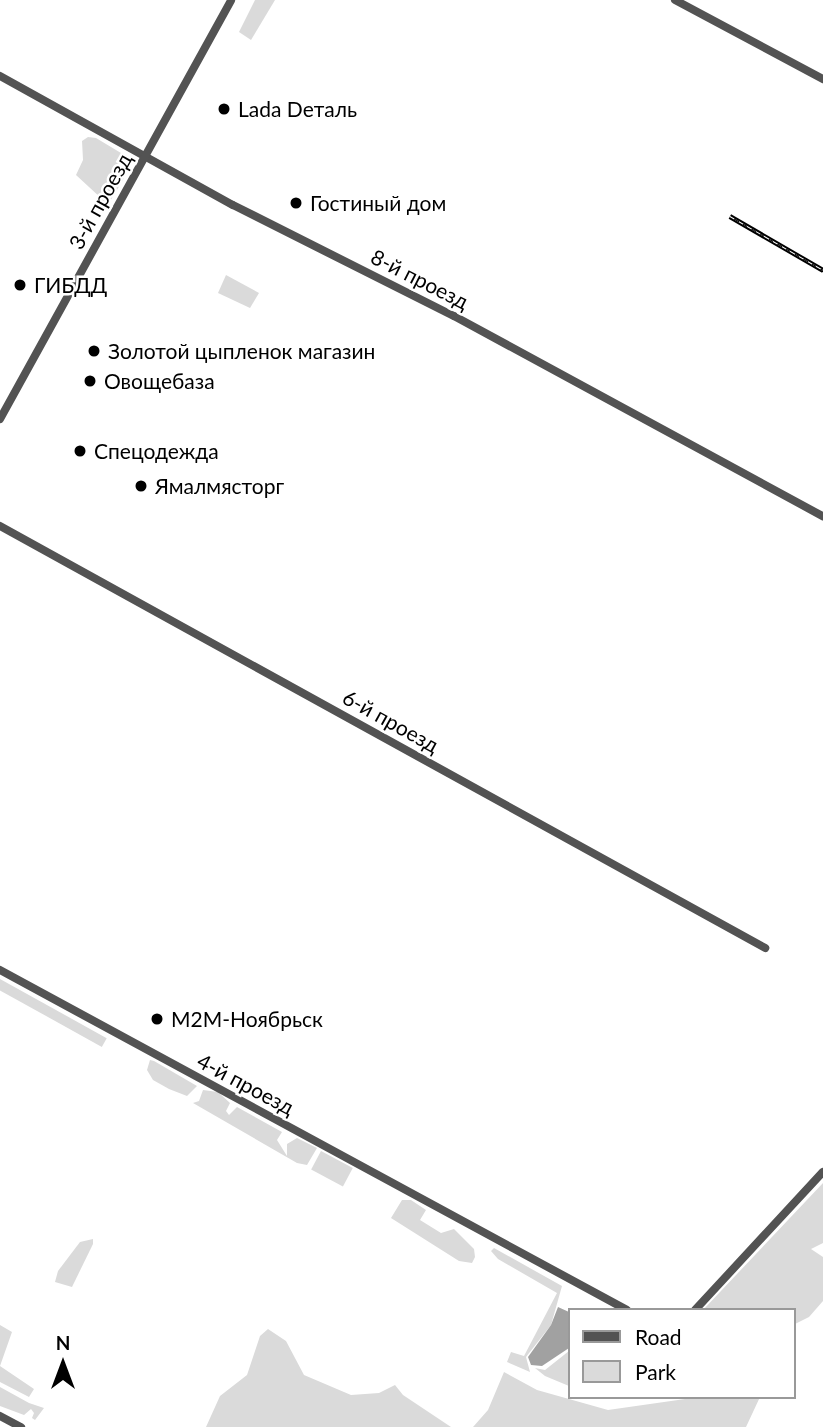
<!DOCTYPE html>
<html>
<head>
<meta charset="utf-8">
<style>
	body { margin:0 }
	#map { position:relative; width:823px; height:1427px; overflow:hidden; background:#fff; font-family:Lato,sans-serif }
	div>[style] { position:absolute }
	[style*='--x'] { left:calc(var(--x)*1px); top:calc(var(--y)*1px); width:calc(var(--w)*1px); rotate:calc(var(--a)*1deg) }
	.green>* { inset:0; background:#dadada; transform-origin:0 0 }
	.water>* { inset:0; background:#a1a1a1 }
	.minor>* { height:8px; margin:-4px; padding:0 4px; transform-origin:4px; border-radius:4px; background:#535353 }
	.rail>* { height:4.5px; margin-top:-2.25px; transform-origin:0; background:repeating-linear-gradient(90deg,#fff 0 5px,#000 0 10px); box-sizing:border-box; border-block:2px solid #000 }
	.dots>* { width:19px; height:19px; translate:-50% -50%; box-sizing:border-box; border:4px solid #fff; border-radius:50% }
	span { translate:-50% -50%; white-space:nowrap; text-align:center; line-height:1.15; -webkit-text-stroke:5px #fff; paint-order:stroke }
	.poi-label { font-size:21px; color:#000 }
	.left { translate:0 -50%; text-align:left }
	.street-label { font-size:21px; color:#000 }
	.legend { position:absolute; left:568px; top:1308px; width:228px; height:91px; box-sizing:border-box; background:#fff; border:2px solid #999; margin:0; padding:9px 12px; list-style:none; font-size:21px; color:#000 }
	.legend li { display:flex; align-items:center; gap:14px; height:35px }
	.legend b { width:35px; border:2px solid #999 }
	.north { position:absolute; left:28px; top:1329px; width:70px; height:70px; -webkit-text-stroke:5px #fff; paint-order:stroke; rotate:0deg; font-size:19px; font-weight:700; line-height:28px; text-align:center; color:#000 }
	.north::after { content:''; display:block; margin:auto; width:24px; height:32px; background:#000; clip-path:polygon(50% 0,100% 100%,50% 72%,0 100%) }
</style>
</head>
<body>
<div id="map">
	<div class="green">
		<i style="clip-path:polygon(255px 0,275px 0,251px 40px,239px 32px)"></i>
		<i style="clip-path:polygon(88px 137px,96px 138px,126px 156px,128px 162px,123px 180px,104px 211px,98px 207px,102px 199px,76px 175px,83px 160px,82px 141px)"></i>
		<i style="clip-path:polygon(226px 275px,259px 293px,250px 308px,218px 293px)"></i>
		<i style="left:0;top:979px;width:122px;height:10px;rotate:29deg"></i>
		<i style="clip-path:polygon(150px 1060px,154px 1061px,197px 1086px,187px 1096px,169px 1089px,153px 1080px,147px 1070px)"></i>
		<i style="clip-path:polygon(203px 1090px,218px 1092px,230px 1103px,226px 1111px,229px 1115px,237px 1107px,282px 1132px,277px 1140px,287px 1156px,287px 1144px,297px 1138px,317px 1148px,307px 1165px,297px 1163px,193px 1103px,199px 1101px)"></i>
		<i style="left:321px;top:1151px;width:36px;height:21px;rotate:28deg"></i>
		<i style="clip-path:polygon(823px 1183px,823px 1243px,811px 1249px,823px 1257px,823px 1301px,809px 1317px,793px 1325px,793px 1310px,703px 1310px)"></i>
		<i style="clip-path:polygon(402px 1200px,411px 1200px,426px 1210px,420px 1220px,441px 1233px,454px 1229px,474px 1249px,475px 1257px,472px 1263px,459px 1261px,391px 1218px)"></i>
		<i style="clip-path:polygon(93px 1239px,93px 1244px,72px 1287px,55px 1282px,58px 1271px,80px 1242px)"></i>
		<i style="clip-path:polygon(494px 1248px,562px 1286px,551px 1325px,526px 1357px,530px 1372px,507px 1362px,511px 1352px,524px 1356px,557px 1293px,498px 1259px,491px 1251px)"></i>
		<i style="clip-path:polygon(0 1325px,12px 1332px,0 1366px,34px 1389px,29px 1397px,0 1382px)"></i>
		<i style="clip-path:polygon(268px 1329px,286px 1341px,304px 1375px,351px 1395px,379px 1393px,395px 1385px,403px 1395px,451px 1427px,206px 1427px,220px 1396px,247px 1375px,260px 1336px)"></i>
		<i style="clip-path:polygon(569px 1351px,569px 1386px,545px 1376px,535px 1368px,545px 1370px)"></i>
		<i style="clip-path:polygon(504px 1372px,537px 1390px,608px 1410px,699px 1397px,760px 1397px,746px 1427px,473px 1427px,488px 1410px)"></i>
		<i style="clip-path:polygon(0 1387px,29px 1403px,44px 1408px,35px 1420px,32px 1418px,34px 1413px,31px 1409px,24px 1415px,0 1406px)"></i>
	</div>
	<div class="water">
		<i style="clip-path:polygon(558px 1307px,569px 1312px,569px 1348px,542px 1366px,531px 1365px,528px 1357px,551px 1325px)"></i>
	</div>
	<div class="minor">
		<i style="--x:675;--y:0;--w:168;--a:28.1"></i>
		<i style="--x:0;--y:76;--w:266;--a:29"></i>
		<i style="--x:233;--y:205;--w:247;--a:26.7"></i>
		<i style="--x:454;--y:316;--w:420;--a:28.5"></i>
		<i style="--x:0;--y:419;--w:478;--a:-61.1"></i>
		<i style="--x:0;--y:526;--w:874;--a:28.88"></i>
		<i style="--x:0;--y:970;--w:713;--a:28.47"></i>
		<i style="--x:695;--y:1310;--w:188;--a:-47.2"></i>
		<i style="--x:0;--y:1416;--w:24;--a:28"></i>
	</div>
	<div class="rail">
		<i style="--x:730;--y:216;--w:108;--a:30.1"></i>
	</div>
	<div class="dots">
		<i style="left:224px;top:109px;background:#000"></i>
		<i style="left:296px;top:203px;background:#000"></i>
		<i style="left:20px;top:285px;background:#000"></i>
		<i style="left:94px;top:351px;background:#000"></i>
		<i style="left:90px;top:381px;background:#000"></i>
		<i style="left:80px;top:451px;background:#000"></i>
		<i style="left:141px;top:486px;background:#000"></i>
		<i style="left:157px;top:1019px;background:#000"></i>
	</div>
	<div class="poi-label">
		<span class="left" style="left:238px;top:109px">Lada Dеталь</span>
		<span class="left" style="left:310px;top:203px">Гостиный дом</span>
		<span class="left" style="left:34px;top:285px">ГИБДД</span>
		<span class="left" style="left:108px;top:351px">Золотой цыпленок магазин</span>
		<span class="left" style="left:104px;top:381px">Овощебаза</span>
		<span class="left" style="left:94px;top:451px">Спецодежда</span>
		<span class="left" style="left:155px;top:486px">Ямалмясторг</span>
		<span class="left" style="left:171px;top:1019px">М2М-Ноябрьск</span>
	</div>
	<div class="street-label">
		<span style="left:100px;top:201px;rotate:-61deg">3-й проезд</span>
		<span style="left:420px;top:279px;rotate:27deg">8-й проезд</span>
		<span style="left:391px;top:721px;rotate:29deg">6-й проезд</span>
		<span style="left:246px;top:1084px;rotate:28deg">4-й проезд</span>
	</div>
	<ul class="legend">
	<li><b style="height:9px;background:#535353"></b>Road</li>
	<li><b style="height:19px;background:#dadada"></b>Park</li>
	</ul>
	<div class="north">N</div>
</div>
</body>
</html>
